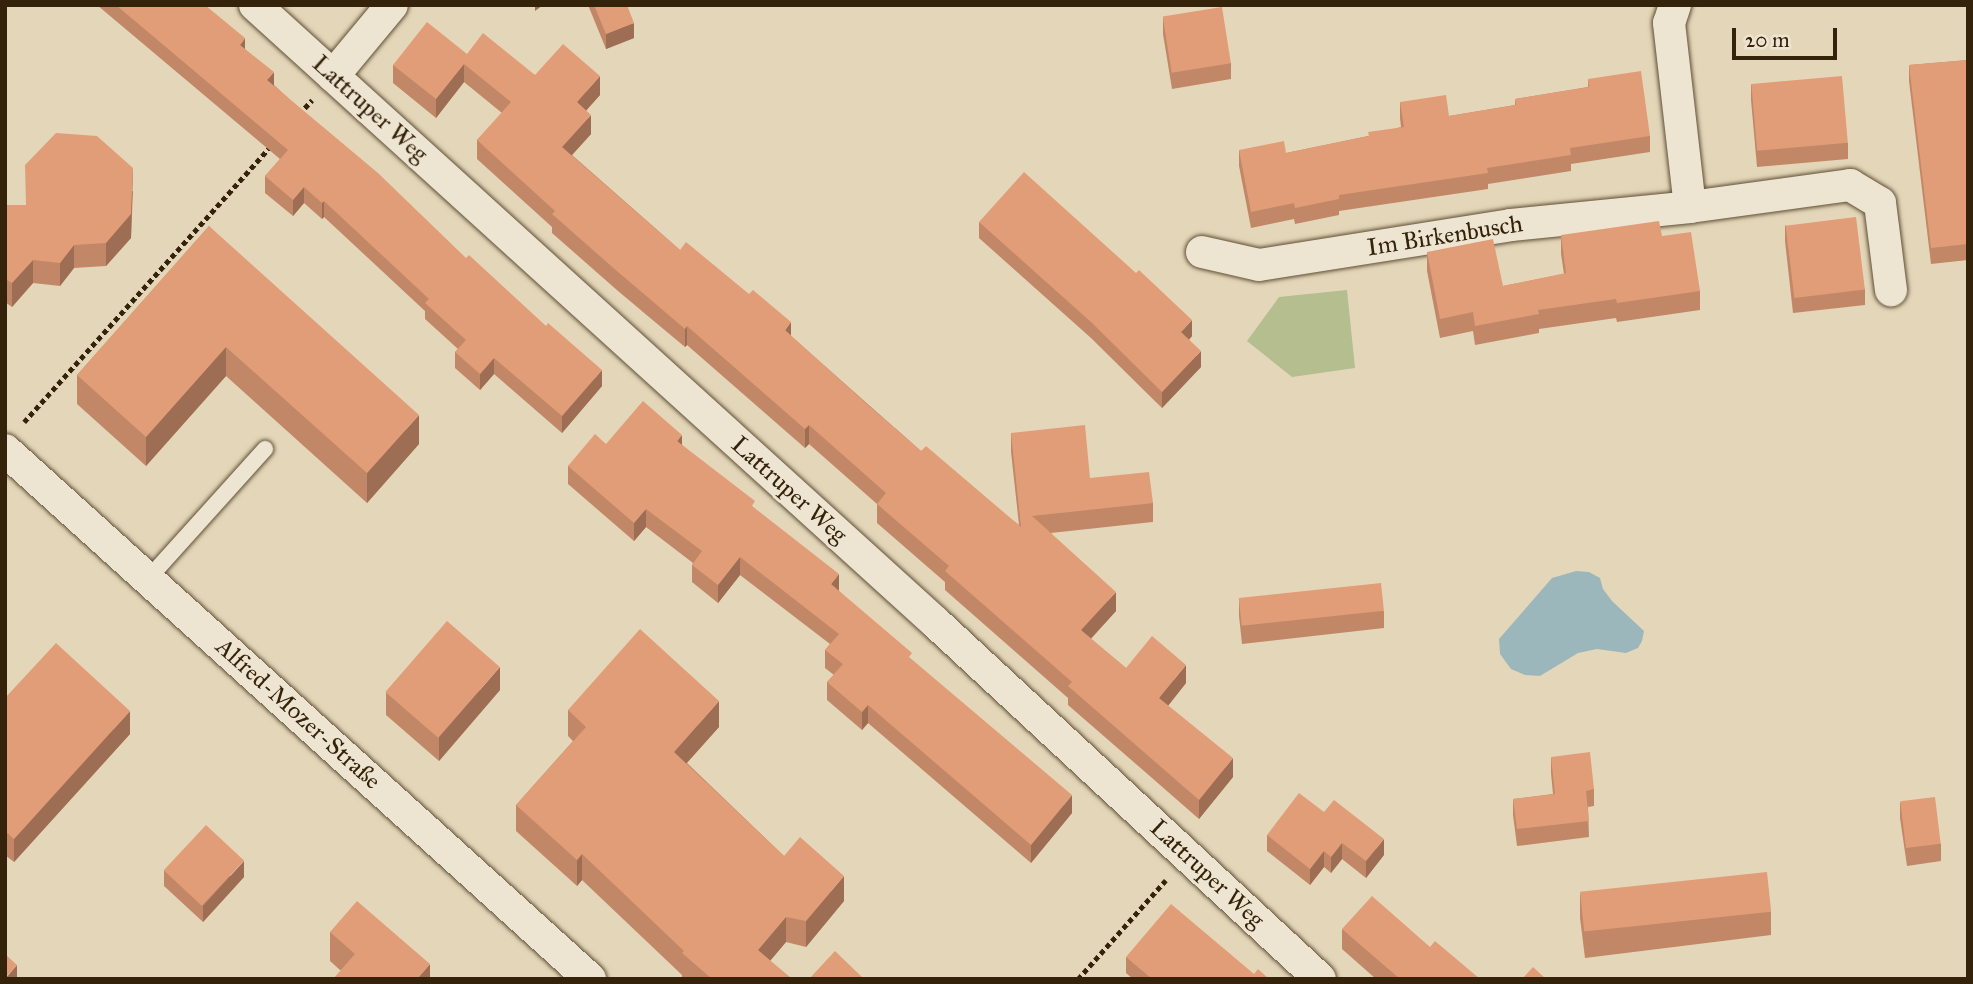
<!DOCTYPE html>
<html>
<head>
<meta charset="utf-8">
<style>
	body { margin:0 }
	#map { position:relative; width:1973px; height:984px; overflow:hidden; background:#e4d7b9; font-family:"IM FELL Great Primer",serif }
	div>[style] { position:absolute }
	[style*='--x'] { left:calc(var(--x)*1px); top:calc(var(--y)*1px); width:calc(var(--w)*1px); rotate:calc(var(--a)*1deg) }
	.green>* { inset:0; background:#b4be8f }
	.water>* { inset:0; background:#9bb7bb }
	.path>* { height:4.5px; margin-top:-2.25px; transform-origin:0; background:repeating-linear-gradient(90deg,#34220a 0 5px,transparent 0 8.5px) }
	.roads { filter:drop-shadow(0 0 2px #604f36) drop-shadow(0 0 2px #604f36) }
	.service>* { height:16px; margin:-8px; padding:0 8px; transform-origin:8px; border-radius:8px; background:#ede5d2 }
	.minor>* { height:32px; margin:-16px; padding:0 16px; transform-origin:16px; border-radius:16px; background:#ede5d2 }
	.wall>* { inset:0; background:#c28767 }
	.shaded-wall>* { inset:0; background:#9e6e54 }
	.building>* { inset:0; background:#e19d78; transform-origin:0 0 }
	span { translate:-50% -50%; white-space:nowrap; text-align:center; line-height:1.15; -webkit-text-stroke:6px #ede5d2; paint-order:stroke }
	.street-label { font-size:24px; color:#34220a }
	.frame { position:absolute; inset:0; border:7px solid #34220a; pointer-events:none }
	.scale { position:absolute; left:1732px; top:28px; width:105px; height:32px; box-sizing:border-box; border:4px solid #34220a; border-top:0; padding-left:9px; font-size:21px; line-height:24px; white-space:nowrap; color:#34220a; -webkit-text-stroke:5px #ede5d2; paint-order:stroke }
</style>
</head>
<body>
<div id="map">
	<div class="green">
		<i style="clip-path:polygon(1347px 290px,1355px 368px,1292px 377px,1247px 341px,1279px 297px)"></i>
	</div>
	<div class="water">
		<i style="clip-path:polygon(1576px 571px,1589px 572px,1600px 578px,1603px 589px,1612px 601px,1644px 631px,1642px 641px,1638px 648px,1626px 653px,1597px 649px,1578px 653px,1540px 676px,1525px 675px,1511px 669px,1500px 654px,1499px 639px,1552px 578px)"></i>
	</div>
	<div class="path">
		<i style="--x:299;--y:114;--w:19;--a:-47"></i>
		<i style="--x:24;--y:422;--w:369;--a:-48.2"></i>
		<i style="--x:1078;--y:979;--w:132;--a:-48.4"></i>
	</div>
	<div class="roads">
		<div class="service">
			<i style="--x:148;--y:579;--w:175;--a:-48"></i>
		</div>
		<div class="minor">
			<i style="--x:255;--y:5;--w:918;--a:42.22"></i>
			<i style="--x:935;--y:622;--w:525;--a:42.84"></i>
			<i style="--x:1675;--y:5;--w:19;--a:108"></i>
			<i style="--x:1669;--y:23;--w:185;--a:83.5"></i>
			<i style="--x:333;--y:76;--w:92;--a:-50.3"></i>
			<i style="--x:1202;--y:252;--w:58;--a:12.8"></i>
			<i style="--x:1259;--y:265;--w:255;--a:-9"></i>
			<i style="--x:1511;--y:225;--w:180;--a:-5.7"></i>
			<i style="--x:1690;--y:207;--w:162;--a:-7.8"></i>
			<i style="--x:1850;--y:185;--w:35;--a:31"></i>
			<i style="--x:1880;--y:203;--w:88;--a:82.8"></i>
			<i style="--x:5;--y:450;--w:789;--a:42.12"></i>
		</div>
	</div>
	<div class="wall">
		<i style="clip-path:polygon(97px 5px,205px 5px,245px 49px,274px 85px,602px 386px,562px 433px,494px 374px,480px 390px,455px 368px,455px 352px,458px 349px,425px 319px,425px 311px,324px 217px,322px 219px,304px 203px,293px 216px,265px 193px,265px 176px,280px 159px)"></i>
		<i style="clip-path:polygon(588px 5px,627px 5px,634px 38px,606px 49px)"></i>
		<i style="clip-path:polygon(1163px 17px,1231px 63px,1231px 79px,1172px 89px,1163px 34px)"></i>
		<i style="clip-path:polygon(467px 54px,600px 95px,586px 110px,591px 134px,572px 155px,680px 250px,791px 336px,921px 451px,1019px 525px,1011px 452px,1011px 433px,1090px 478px,1153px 503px,1153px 522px,1051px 533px,1116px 611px,1091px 639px,1126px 668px,1186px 683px,1168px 706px,1233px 777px,1199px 819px,1068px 705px,1068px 698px,945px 590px,945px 582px,877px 523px,877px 504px,809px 444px,805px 448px,687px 345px,685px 347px,618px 291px,552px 233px,552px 227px,477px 159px,477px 140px,502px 113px,464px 82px,436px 118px,393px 83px,393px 65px)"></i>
		<i style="clip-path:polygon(1968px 60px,1968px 260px,1931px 264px,1909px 81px,1909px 65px)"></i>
		<i style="clip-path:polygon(1588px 79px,1650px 136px,1650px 152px,1571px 164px,1571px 171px,1488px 184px,1488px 189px,1339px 211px,1339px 215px,1295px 224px,1294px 219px,1251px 228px,1239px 166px,1239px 150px,1286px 153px,1368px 136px,1401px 127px,1400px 118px,1400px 102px,1449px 116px,1515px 105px,1515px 99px,1588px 87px)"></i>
		<i style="clip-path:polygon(1751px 84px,1848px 143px,1848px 159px,1757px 167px,1751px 100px)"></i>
		<i style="clip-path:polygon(133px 191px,131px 238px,106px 266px,74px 268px,60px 286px,33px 283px,12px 307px,5px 302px,5px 205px,26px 205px)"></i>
		<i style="clip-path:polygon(979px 222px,1192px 336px,1189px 340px,1201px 367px,1162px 408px,1091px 338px,979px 238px)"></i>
		<i style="clip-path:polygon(1785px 225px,1865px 289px,1865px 305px,1793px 313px,1785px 241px)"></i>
		<i style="clip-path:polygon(209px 226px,419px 444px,367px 503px,226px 376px,146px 466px,77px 404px,77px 375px)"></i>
		<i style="clip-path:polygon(1561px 235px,1662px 236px,1700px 291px,1700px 310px,1617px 322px,1616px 318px,1539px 329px,1539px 333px,1475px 345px,1473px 331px,1440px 338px,1427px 271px,1427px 252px,1503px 286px,1564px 274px,1561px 254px)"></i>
		<i style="clip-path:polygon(606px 444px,682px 445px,755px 509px,839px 591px,1072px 813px,1031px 863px,868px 723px,862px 730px,827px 700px,827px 682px,834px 675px,825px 668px,825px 650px,830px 644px,740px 575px,718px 603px,692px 582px,692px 565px,693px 563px,646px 527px,634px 541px,568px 484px,568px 466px)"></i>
		<i style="clip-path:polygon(1239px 600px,1384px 611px,1384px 628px,1242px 644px,1239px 616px)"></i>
		<i style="clip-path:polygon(500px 690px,439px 761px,386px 715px,386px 692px)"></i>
		<i style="clip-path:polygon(5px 698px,130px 734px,14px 862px,5px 855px)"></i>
		<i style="clip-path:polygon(568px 710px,719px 727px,687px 763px,784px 856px,844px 901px,806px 947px,786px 942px,770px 961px,792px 979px,682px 979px,682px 975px,582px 880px,577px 886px,516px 831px,516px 805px,573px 741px,568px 736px)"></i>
		<i style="clip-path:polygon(1551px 757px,1594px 789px,1594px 806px,1588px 807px,1589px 837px,1517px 846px,1513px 815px,1513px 799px,1553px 794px,1551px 773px)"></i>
		<i style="clip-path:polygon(1900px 802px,1941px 844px,1941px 861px,1907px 866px,1900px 818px)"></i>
		<i style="clip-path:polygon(1324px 812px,1384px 855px,1366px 878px,1342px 859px,1331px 873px,1324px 867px,1310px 885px,1267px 851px,1267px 835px)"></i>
		<i style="clip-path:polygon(164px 870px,244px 877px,203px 922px,164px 886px)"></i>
		<i style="clip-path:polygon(1580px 894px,1771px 912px,1771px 935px,1585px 958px,1580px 918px)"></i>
		<i style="clip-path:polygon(1342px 929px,1480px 979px,1376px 979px,1342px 949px)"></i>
		<i style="clip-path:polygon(330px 932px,430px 964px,340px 970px,330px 961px)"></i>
		<i style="clip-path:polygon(1126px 957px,1254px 974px,1269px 979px,1133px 979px,1126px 973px)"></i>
	</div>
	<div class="shaded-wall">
		<i style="clip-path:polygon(535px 5px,543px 5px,535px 11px)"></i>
		<i style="clip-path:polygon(634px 23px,634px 38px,606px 49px,606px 34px)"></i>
		<i style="clip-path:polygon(245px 38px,245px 55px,240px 45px)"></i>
		<i style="clip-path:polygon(464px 64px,464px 82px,436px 118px,436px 99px)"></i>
		<i style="clip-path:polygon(274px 72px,274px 89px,267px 80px)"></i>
		<i style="clip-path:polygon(600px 76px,600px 95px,577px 121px,577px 102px)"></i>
		<i style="clip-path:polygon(591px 115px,591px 134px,562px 166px,562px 147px)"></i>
		<i style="clip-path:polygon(133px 168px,131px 238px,106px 266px,106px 243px)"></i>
		<i style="clip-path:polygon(304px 187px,304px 203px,293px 216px,293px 200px)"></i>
		<i style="clip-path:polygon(324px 201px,324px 217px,322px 219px,322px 203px)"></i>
		<i style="clip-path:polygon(74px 245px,74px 268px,60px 286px,60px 263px)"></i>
		<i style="clip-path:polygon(33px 260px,33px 283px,12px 307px,12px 283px)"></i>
		<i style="clip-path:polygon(1192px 320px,1192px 336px,1181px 349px,1181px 332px)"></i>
		<i style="clip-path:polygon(791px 322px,791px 341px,785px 330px)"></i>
		<i style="clip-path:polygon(687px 326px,687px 345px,685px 347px,685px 329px)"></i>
		<i style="clip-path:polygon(226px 347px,226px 376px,146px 466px,146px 437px)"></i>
		<i style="clip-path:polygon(1201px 351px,1201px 367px,1162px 408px,1162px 392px)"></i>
		<i style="clip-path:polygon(494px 358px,494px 374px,480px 390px,480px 374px)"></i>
		<i style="clip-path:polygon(602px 370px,602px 386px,562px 433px,562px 416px)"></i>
		<i style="clip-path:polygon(419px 415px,419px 444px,367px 503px,367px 473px)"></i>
		<i style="clip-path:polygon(809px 425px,809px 444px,805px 448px,805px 429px)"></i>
		<i style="clip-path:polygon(682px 435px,682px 453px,677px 441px)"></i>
		<i style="clip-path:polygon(646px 509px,646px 527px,634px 541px,634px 523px)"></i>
		<i style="clip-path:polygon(740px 557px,740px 575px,718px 603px,718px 585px)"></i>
		<i style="clip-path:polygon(839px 574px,839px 592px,831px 584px)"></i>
		<i style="clip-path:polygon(1116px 592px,1116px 611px,1081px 649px,1081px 630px)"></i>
		<i style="clip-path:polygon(1186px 665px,1186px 683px,1159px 717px,1159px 698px)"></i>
		<i style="clip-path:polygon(500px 667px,500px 690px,439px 761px,439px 737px)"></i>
		<i style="clip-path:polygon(719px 701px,719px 727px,674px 777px,674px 752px)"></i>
		<i style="clip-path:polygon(868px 705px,868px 723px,862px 730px,862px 712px)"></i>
		<i style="clip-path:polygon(130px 711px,130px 734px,14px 862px,14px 839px)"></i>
		<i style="clip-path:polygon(1233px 758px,1233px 777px,1199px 819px,1199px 800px)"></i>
		<i style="clip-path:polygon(1072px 795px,1072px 813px,1031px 863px,1031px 845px)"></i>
		<i style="clip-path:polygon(1384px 839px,1384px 855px,1366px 878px,1366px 861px)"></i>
		<i style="clip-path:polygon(1342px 843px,1342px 859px,1331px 873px,1331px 857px)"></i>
		<i style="clip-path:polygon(1324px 851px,1324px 867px,1310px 885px,1310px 869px)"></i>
		<i style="clip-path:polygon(582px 854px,582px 880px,577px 886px,577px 860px)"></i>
		<i style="clip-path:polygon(244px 861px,244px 877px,203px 922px,203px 906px)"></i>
		<i style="clip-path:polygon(844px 876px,844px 901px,806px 947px,806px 921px)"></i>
		<i style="clip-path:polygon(786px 917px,786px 942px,758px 975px,758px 950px)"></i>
		<i style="clip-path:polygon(430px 964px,430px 979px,417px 979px)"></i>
		<i style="clip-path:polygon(17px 965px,17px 979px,5px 979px)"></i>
	</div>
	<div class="building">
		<i style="clip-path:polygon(116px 5px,205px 5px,245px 38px,240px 45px,274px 72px,267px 80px,378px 173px,466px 258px,469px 255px,546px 326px,548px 323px,602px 370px,562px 416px,494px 358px,480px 374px,455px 352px,466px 340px,425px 303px,429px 299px,324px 201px,322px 203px,304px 187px,293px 200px,265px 176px,288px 150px)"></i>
		<i style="clip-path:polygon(594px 5px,627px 5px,634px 23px,606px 34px)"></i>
		<i style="left:1222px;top:7px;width:57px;height:60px;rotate:81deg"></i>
		<i style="clip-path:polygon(427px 22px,467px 54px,483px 33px,535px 75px,563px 44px,600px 76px,577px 102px,591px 115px,562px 147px,680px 250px,686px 242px,749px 294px,753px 290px,791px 322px,785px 330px,868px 405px,921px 451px,926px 446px,1021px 527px,1011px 433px,1085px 425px,1090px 478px,1149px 472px,1153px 503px,1032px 516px,1116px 592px,1081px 630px,1126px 668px,1152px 636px,1186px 665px,1159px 698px,1233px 758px,1199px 800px,1068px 686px,1072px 682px,945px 571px,949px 566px,877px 504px,886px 493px,809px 425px,805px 429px,687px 326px,685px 329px,618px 272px,552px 214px,555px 211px,477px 140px,511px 102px,464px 64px,436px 99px,393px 65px)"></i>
		<i style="clip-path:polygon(1968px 60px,1968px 244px,1931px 248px,1909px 65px)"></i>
		<i style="clip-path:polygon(1641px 71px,1650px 136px,1570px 148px,1571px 155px,1487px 168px,1488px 173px,1339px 195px,1339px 199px,1295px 208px,1294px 203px,1251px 212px,1239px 150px,1284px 141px,1286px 153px,1369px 136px,1368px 132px,1404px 127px,1400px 102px,1446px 95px,1449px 116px,1516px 105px,1515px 99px,1589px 87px,1588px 79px)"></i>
		<i style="left:1842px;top:76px;width:67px;height:91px;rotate:85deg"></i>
		<i style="clip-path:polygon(56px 133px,97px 136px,133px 168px,131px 214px,106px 243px,74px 245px,60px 263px,33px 260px,12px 283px,5px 279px,5px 205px,26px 205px,25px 165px)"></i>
		<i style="clip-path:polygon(1024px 172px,1136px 273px,1139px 270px,1192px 320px,1181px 332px,1201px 351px,1162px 392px,1091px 322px,979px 222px)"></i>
		<i style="left:1856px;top:217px;width:73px;height:71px;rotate:83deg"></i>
		<i style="clip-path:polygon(1659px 221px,1662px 236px,1691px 232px,1700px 291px,1617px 303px,1616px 299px,1538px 310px,1539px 314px,1475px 326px,1473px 312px,1440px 319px,1427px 252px,1493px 239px,1503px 286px,1566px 273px,1561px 235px)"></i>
		<i style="clip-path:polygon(209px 226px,419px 415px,367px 473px,226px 347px,146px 437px,77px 375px)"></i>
		<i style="clip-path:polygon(643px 401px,682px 435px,677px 441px,755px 501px,752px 506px,839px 574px,831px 584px,912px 653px,909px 657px,1072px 795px,1031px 845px,868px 705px,862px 712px,827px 682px,843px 664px,825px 650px,839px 634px,740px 557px,718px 585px,692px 565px,702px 551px,646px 509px,634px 523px,568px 466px,595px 434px,606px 444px)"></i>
		<i style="left:1381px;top:583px;width:28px;height:143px;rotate:84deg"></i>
		<i style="left:447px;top:621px;width:70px;height:94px;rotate:41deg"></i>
		<i style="clip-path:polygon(640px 629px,719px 701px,674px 752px,784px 856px,800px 837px,844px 876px,806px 921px,786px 917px,758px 950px,792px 979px,712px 979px,682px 953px,684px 951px,582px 854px,577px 860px,516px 805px,586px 727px,568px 710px)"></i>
		<i style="clip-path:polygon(56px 643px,130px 711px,14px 839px,5px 831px,5px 698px)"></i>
		<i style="clip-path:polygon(1590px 752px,1594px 789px,1586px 791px,1589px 821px,1517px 829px,1513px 799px,1555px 794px,1551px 757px)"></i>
		<i style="clip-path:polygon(1299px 793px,1324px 812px,1334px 800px,1384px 839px,1366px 861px,1342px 843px,1331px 857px,1324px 851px,1310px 869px,1267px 835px)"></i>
		<i style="left:1935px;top:797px;width:47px;height:35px;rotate:83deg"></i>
		<i style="left:206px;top:825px;width:52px;height:62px;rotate:43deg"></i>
		<i style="left:1767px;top:872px;width:40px;height:188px;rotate:84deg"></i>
		<i style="clip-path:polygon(1372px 896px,1430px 947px,1435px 941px,1480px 979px,1400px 979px,1342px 929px)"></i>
		<i style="clip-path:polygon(357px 901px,430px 964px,417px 979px,333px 979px,355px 954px,330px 932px)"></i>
		<i style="clip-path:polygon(1171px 904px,1254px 974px,1258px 969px,1269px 979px,1152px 979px,1126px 957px)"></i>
		<i style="clip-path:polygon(835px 951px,864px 979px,809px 979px)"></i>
		<i style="clip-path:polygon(5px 954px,17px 965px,5px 978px)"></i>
		<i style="clip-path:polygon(1533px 967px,1546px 979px,1522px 979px)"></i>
	</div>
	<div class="street-label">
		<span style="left:370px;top:109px;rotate:42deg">Lattruper Weg</span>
		<span style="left:1445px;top:236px;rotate:-9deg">Im Birkenbusch</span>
		<span style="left:789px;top:490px;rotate:42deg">Lattruper Weg</span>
		<span style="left:298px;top:714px;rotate:42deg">Alfred-Mozer-Straße</span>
		<span style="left:1207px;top:874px;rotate:43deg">Lattruper Weg</span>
	</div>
	<div class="frame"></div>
	<div class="scale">20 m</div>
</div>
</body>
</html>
